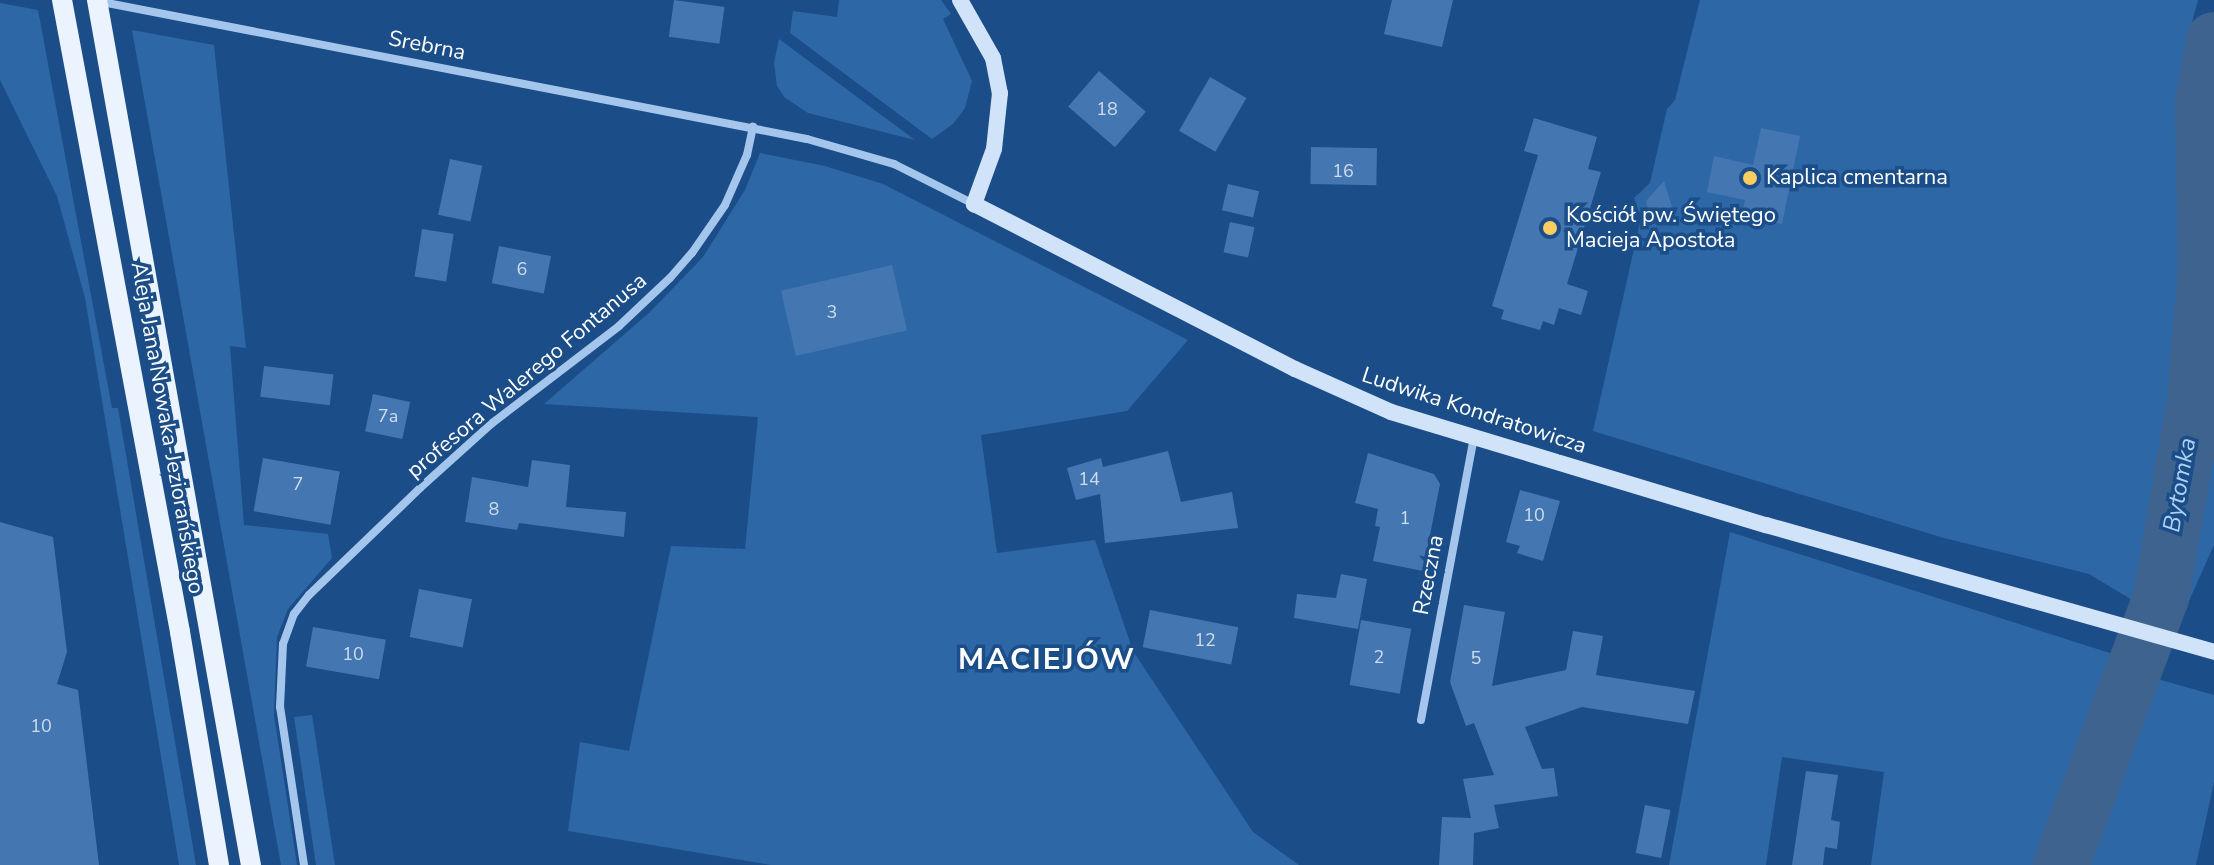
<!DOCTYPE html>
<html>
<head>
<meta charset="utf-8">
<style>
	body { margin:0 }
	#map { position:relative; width:2214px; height:865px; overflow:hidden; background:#1b4d89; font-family:"Nunito Sans",sans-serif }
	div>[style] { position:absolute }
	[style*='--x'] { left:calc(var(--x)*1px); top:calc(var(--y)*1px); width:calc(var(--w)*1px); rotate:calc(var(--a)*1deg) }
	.green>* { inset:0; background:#2e67a6 }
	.river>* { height:56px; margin:-28px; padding:0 28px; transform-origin:28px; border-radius:28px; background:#3e638e }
	.building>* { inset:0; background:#4477b2; transform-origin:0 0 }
	.street>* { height:8px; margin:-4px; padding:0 4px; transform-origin:4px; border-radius:4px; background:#a5c6ec }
	.secondary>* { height:16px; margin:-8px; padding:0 8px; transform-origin:8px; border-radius:8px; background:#d1e3f9 }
	.primary>* { height:20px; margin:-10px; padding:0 10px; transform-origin:10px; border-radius:10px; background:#eaf3ff }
	.dots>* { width:22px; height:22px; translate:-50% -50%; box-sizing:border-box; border:4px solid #1b4d89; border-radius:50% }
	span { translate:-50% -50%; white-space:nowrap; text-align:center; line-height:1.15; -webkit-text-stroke:7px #1b4d89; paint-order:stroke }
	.number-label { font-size:18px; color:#d0ddec }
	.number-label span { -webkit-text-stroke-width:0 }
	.street-label { font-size:22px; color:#fff }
	.poi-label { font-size:22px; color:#fff }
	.left { translate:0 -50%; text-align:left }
	.water-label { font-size:24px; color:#b0d0f3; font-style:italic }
	.district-label { font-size:30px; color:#fff; font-weight:700; letter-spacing:2px }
</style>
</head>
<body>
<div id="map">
	<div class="green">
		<i style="clip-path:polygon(839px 0,941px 0,951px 14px,943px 19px,972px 81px,965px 108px,953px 124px,932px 139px,790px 33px,793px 11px,837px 17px)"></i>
		<i style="clip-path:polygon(1700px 0,2198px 0,2188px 37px,2178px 130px,2178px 319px,2169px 471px,2139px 604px,2089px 574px,1944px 538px,1593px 431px,1641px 218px,1634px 198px,1650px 183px,1667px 109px,1675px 100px)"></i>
		<i style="clip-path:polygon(0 3px,38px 10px,112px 408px,118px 408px,196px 865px,179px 865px,85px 298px,57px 196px,0 80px)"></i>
		<i style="clip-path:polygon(132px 30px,214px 45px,246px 348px,230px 346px,244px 525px,328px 534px,332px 558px,288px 609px,277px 637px,274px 715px,297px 865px,281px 865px)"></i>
		<i style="clip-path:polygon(779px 39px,915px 140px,808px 113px,784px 97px,777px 86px,774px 63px)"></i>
		<i style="clip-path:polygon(760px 153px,825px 166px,883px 184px,1188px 340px,1127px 411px,981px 435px,997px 553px,1095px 540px,1133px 651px,1253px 832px,1299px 865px,771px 865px,568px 831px,580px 742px,629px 751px,671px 546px,745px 549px,758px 417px,544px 404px,650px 312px,703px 257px,745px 190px)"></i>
		<i style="clip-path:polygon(2214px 363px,2214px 545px,2184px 612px,2174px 609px,2195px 512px)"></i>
		<i style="clip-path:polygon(1730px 532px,2113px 654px,2041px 865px,1871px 865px,1884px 772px,1782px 757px,1766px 865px,1669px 865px)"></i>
		<i style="clip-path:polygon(2147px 676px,2214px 695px,2214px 782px,2196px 865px,2078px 865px)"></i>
		<i style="clip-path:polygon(312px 715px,316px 741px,335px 865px,316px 865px,294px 717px)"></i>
	</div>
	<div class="river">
		<i style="--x:2061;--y:865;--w:285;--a:-69.5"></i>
		<i style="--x:2161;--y:598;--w:200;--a:-80.2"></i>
		<i style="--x:2195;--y:401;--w:134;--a:-85.3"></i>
		<i style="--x:2206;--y:267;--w:162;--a:-91.1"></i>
		<i style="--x:2203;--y:105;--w:66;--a:-80.4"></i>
	</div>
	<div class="building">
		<i style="left:674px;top:0;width:51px;height:37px;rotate:8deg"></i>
		<i style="clip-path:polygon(1392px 0,1453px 0,1442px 47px,1384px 34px)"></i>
		<i style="left:1099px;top:71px;width:62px;height:47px;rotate:41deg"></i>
		<i style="left:1210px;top:77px;width:42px;height:62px;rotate:30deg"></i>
		<i style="clip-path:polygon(1534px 118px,1597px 137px,1588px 169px,1601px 172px,1567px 284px,1588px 291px,1581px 315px,1559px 308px,1554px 325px,1543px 321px,1540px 330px,1501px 319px,1504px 310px,1492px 306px,1538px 155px,1524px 151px)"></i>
		<i style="clip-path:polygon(1761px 128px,1800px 136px,1782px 224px,1742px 215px,1745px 200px,1707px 192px,1714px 156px,1753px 165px)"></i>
		<i style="left:1311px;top:147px;width:66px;height:37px;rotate:1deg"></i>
		<i style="left:450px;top:159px;width:33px;height:57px;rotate:12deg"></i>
		<i style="clip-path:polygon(1664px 181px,1672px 207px,1652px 226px,1646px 201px)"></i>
		<i style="left:1228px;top:184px;width:32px;height:27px;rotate:13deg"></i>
		<i style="left:1230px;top:222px;width:25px;height:31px;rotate:12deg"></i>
		<i style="left:422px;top:229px;width:32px;height:48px;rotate:9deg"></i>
		<i style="left:499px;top:246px;width:53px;height:38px;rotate:11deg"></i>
		<i style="left:892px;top:265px;width:67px;height:114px;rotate:77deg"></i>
		<i style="left:264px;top:366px;width:70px;height:31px;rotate:7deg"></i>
		<i style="left:373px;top:394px;width:38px;height:38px;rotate:12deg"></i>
		<i style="clip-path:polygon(1168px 451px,1181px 502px,1232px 492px,1238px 528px,1105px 543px,1100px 494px,1076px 500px,1067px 468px,1101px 458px,1103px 467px)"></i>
		<i style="clip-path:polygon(1368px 453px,1434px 474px,1440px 484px,1423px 571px,1373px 561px,1380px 527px,1375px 526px,1378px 509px,1355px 503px)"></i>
		<i style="left:263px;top:458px;width:78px;height:54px;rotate:10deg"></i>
		<i style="clip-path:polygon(532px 460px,570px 465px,566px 507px,626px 512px,624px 537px,519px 523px,517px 530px,465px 522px,472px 477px,528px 487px)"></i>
		<i style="clip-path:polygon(1520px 490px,1560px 501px,1543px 561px,1517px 553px,1520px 546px,1506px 542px)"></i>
		<i style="clip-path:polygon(0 522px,53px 537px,67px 652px,57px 684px,78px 690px,99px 865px,0 865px)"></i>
		<i style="clip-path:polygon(1341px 574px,1367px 579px,1358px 629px,1294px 618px,1297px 594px,1336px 598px)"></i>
		<i style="left:419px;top:589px;width:54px;height:49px;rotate:11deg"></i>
		<i style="clip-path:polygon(1464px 605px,1505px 612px,1492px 686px,1566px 670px,1573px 631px,1603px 636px,1596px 675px,1695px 691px,1688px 724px,1582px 707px,1525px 727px,1542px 769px,1554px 768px,1558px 796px,1494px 805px,1499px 828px,1474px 833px,1473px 865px,1439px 865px,1442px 817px,1471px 818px,1463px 779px,1494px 775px,1474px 723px,1466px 726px,1450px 682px)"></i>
		<i style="left:1150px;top:610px;width:90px;height:38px;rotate:11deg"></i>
		<i style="left:1361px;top:620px;width:51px;height:66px;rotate:10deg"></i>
		<i style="left:313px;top:627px;width:74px;height:40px;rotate:10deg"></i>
		<i style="clip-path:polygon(1806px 771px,1838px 775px,1831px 820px,1840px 822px,1837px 849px,1825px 847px,1823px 865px,1792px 865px)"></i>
		<i style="left:1645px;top:805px;width:26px;height:49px;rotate:11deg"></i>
	</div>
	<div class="street">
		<i style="--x:97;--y:1;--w:723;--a:11"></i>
		<i style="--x:807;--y:139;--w:91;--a:16"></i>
		<i style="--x:894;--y:164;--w:89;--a:26.6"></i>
		<i style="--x:1421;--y:720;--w:287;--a:-79.4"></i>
		<i style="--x:304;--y:865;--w:160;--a:-98.6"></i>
		<i style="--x:280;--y:707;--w:63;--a:-87.3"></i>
		<i style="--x:283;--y:644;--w:32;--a:-70"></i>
		<i style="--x:294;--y:614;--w:24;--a:-52"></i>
		<i style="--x:309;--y:595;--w:154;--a:-43.9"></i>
		<i style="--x:420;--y:488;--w:96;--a:-42"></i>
		<i style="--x:491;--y:424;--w:161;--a:-37.4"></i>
		<i style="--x:619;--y:326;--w:70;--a:-43.3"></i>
		<i style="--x:670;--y:278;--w:33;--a:-49"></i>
		<i style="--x:692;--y:253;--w:58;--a:-55.5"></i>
		<i style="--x:725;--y:205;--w:55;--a:-66.3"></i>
		<i style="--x:747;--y:155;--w:29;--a:-78"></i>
	</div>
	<div class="secondary">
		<i style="--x:960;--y:0;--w:67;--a:60.4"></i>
		<i style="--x:993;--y:58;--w:36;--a:79"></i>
		<i style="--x:1000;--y:93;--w:56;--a:96.1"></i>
		<i style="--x:994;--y:149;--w:59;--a:110"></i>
		<i style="--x:974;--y:204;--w:361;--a:27.2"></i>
		<i style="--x:1295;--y:369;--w:105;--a:24.1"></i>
		<i style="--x:1391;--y:412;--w:392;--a:16.8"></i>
		<i style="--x:1766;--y:525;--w:466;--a:15.8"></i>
	</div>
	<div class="primary">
		<i style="--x:62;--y:0;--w:643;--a:79.42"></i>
		<i style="--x:180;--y:632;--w:236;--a:80.5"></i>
		<i style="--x:97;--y:0;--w:879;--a:79.91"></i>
	</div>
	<div class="dots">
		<i style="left:1750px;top:178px;background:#fdcd62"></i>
		<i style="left:1550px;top:228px;background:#fdcd62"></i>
	</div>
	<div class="number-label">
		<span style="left:1107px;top:109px">18</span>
		<span style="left:1343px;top:171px">16</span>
		<span style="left:522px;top:269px">6</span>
		<span style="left:832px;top:312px">3</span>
		<span style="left:388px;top:416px">7a</span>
		<span style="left:1089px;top:479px">14</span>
		<span style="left:298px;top:484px">7</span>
		<span style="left:494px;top:509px">8</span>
		<span style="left:1534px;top:515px">10</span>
		<span style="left:1405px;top:518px">1</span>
		<span style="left:1205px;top:640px">12</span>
		<span style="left:353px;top:654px">10</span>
		<span style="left:1379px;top:657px">2</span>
		<span style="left:1476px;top:658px">5</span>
		<span style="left:41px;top:726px">10</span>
	</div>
	<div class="street-label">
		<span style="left:427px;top:46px;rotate:11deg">Srebrna</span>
		<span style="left:527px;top:376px;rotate:-40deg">profesora Walerego Fontanusa</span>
		<span style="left:1474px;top:411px;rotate:18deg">Ludwika Kondratowicza</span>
		<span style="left:167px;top:428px;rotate:80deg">Aleja Jana Nowaka-Jeziorańskiego</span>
		<span style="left:1429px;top:575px;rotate:-79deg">Rzeczna</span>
	</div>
	<div class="poi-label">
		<span class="left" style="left:1766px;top:178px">Kaplica cmentarna</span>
		<span class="left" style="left:1566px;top:228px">Kościół pw. Świętego<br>Macieja Apostoła</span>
	</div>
	<div class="water-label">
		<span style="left:2180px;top:485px;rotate:-80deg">Bytomka</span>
	</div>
	<div class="district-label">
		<span style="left:1047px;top:660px">MACIEJÓW</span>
	</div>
</div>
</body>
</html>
